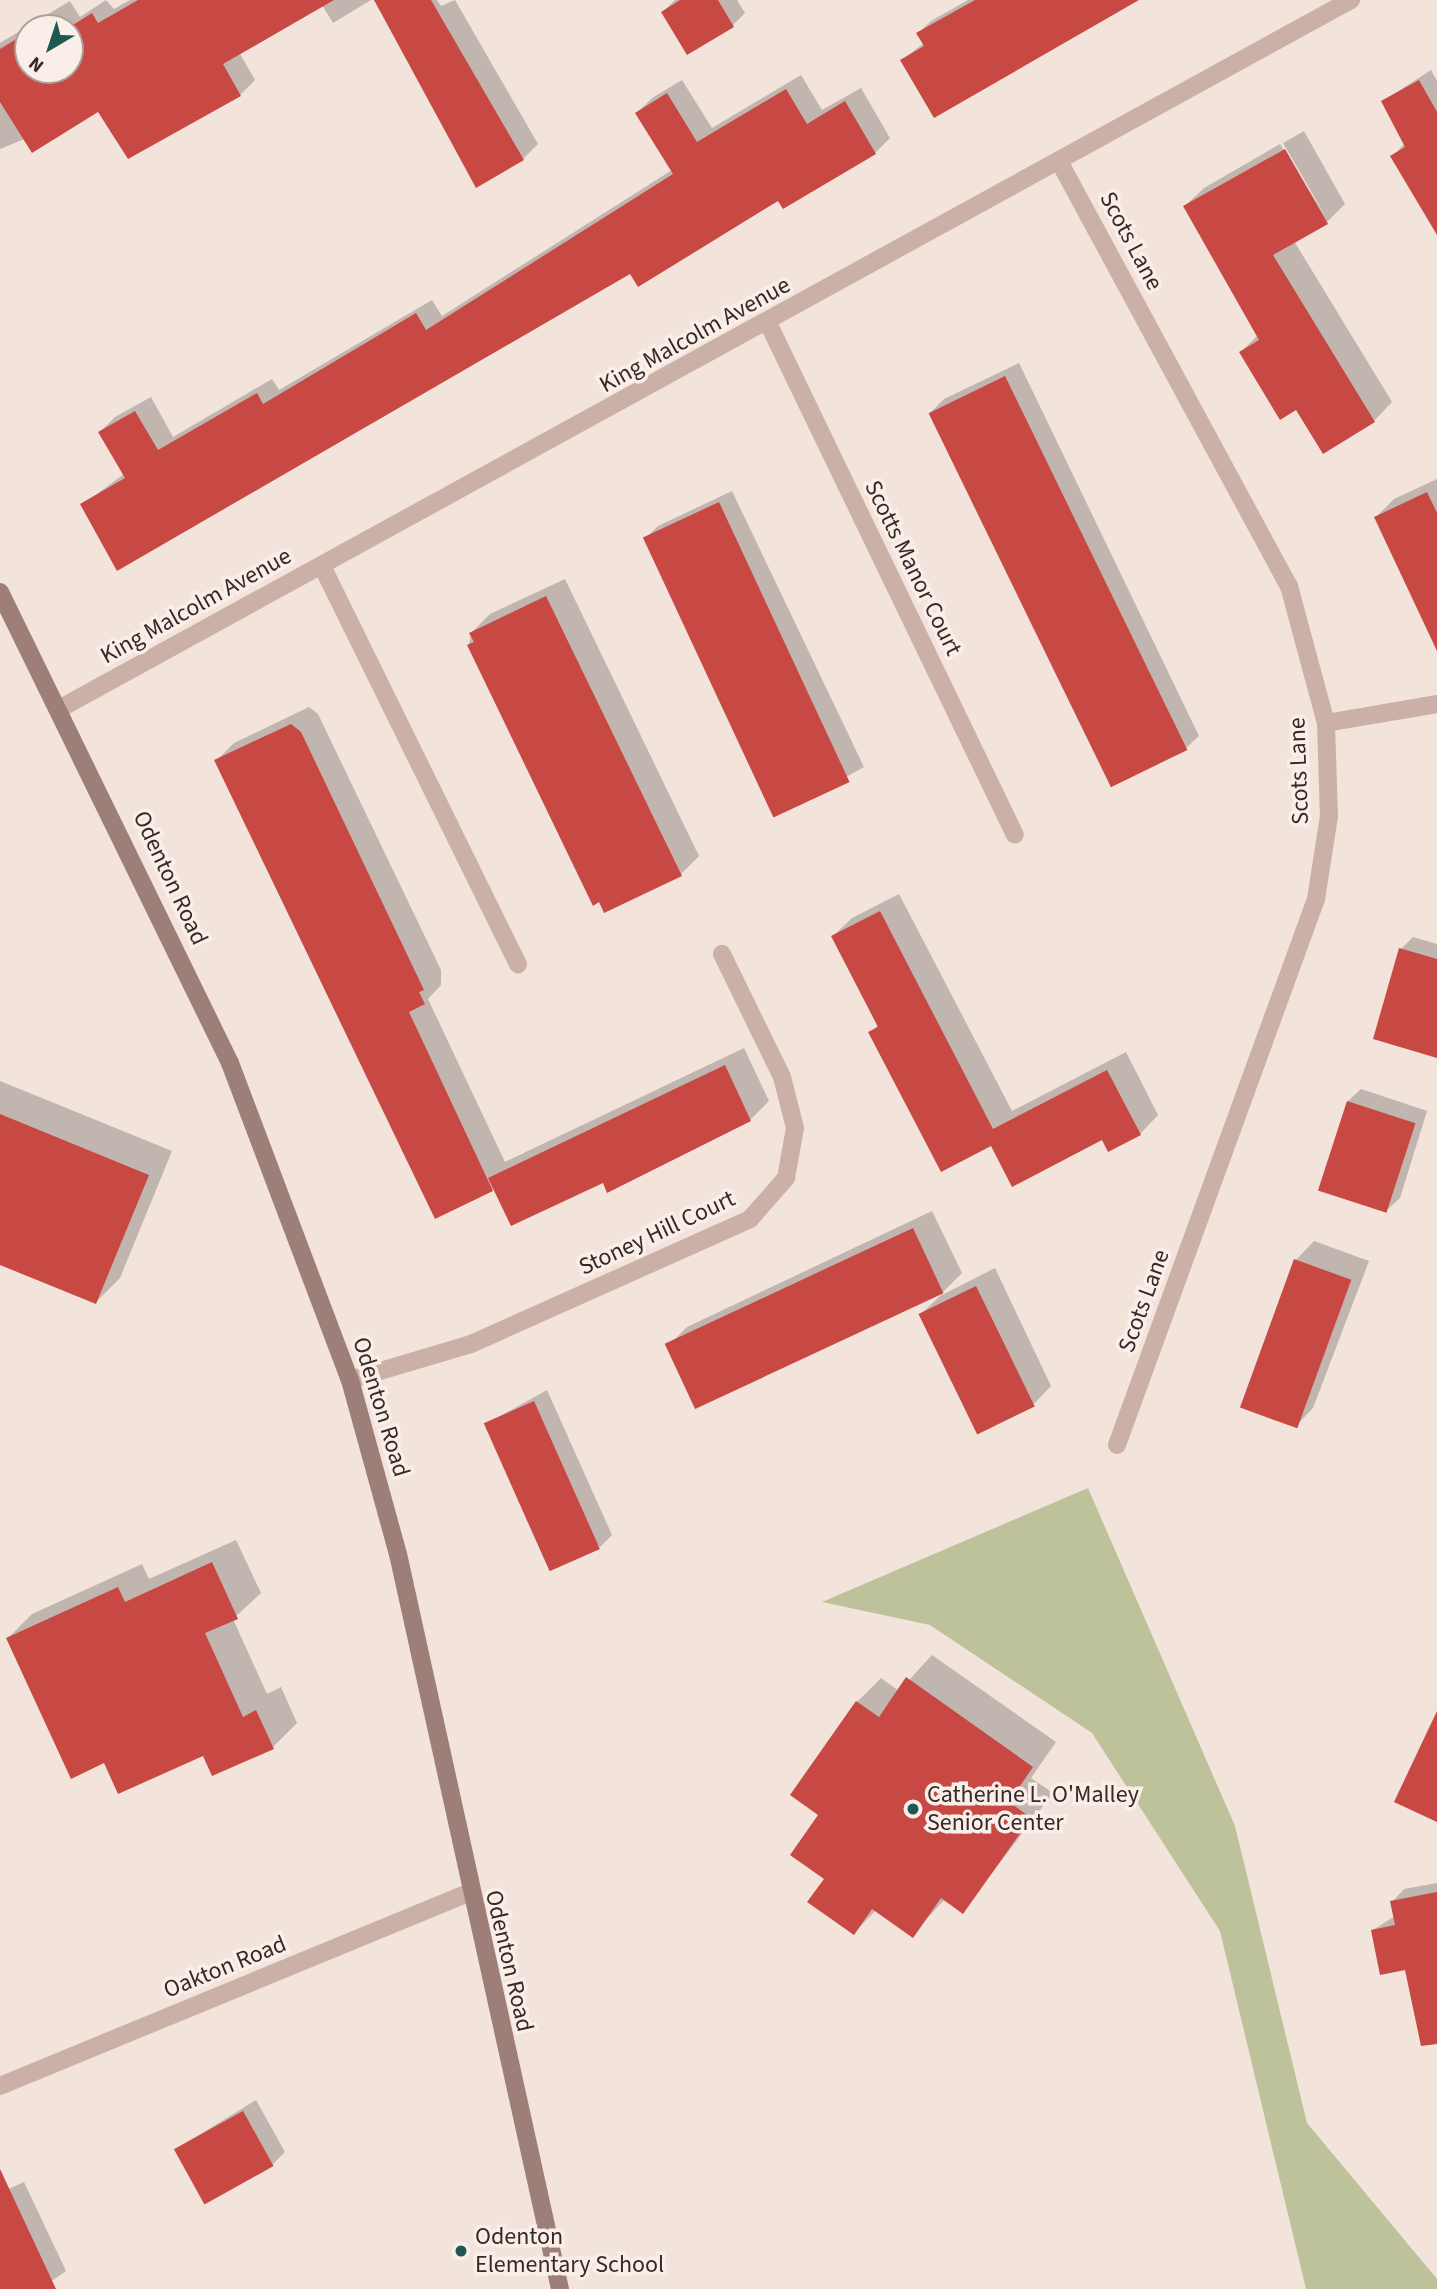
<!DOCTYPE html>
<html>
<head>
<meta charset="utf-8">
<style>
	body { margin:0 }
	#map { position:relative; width:1437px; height:2289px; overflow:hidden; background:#f2e3db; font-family:"Source Sans 3",sans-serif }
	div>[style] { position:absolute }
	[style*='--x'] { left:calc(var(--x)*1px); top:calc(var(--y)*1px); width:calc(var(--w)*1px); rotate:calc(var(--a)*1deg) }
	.green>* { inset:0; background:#bdc29b }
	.shadow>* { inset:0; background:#0003 }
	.building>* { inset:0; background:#c84844; transform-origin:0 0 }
	.street>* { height:18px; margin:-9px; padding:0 9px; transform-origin:9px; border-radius:9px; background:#cbb0a7 }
	.secondary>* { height:18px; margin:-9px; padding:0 9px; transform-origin:9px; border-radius:9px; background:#9e7e78 }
	.dots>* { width:19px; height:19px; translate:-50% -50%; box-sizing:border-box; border:4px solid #faeee8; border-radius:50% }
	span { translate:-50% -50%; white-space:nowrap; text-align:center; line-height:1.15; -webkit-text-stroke:7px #faeee8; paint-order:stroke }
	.street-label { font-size:24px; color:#372928 }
	.poi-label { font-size:24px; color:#372928 }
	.left { translate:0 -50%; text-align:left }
	.north { position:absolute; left:14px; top:14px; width:70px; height:70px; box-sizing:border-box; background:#faeee8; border:2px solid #ac9f9b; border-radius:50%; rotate:219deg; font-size:19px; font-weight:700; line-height:28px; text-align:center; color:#372928 }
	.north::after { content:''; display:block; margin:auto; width:24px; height:32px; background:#1d5950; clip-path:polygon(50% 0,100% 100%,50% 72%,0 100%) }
</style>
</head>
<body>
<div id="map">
	<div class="green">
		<i style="clip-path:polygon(1088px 1488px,1235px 1826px,1307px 2123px,1437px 2279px,1437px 2289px,1306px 2289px,1220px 1931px,1092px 1733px,930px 1625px,822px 1602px)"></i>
	</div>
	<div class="shadow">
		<i style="clip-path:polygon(evenodd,106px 0,114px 9px,130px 0,371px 0,333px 23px,322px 5px,239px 52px,255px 80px,240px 95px,128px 157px,99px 109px,0 149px,0 43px,70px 1px,80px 17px,106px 0,28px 28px,70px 28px,70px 70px,28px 70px,28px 28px)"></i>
		<i style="clip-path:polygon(376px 0,437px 0,441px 6px,455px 0,538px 144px,523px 159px)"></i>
		<i style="clip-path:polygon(675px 0,737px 0,745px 13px,733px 25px,663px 12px)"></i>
		<i style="clip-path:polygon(968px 0,1136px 0,902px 60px,924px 43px,918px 33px,931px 21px)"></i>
		<i style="clip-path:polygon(1431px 70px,1437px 81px,1437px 197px,1393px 156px,1404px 144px,1383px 101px)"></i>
		<i style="clip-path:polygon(801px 75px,822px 110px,861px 88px,890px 138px,875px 153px,631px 271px,82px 505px,124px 474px,100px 432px,115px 417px,151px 397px,173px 437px,272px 379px,279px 390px,432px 300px,442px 316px,672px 170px,637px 113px,652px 98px,682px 80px,712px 128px)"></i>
		<i style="clip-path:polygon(1304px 131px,1345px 204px,1327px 222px,1294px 241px,1392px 402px,1374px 421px,1297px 408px,1241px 352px,1258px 335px,1185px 206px,1204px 188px,1280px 144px,1327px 219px,1283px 143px)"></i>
		<i style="clip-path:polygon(1019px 363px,1199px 736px,1184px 750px,930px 413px,944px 399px)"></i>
		<i style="clip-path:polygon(1437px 479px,1437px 620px,1376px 517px,1394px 499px)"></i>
		<i style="clip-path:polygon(732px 491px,864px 767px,777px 815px,646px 538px,658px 526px)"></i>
		<i style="clip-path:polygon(565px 579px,699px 856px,681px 874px,600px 900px,469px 646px,471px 633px,490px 614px)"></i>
		<i style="clip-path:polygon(309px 707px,318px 714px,441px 970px,441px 985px,428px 999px,505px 1162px,744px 1048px,769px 1101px,750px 1120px,604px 1181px,494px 1188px,435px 1216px,216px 761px,234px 743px)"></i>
		<i style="clip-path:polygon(899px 894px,1012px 1111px,1126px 1052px,1158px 1115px,1140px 1134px,992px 1144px,871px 1032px,879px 1024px,833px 936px,852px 918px)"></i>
		<i style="clip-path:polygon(1413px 937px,1437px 944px,1437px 1049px,1401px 949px)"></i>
		<i style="clip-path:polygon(0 1081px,172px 1151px,120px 1278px,96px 1302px,0 1263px)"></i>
		<i style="clip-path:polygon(1361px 1089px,1427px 1111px,1400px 1198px,1387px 1210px,1348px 1101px)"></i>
		<i style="clip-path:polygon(932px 1211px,962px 1273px,943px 1292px,668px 1346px,687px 1327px)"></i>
		<i style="clip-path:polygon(1314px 1241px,1369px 1261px,1313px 1408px,1295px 1427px,1241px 1406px,1296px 1260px)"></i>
		<i style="clip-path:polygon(995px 1268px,1051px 1386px,1033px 1405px,921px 1314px,940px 1296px)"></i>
		<i style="clip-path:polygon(547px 1390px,612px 1535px,600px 1547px,486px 1424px)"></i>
		<i style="clip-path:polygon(236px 1540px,261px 1593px,233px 1619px,267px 1694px,281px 1687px,297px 1723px,273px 1747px,105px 1761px,8px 1638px,32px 1614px,142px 1564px,149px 1579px)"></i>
		<i style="clip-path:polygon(932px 1655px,1056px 1742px,1031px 1778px,1053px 1793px,963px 1911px,945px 1899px,912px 1935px,876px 1910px,854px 1933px,827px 1878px,820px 1814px,857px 1702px,881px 1678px,899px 1691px)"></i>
		<i style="clip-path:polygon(1437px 1883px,1437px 1985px,1406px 1968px,1373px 1930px,1395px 1916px,1392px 1902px,1404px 1889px)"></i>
		<i style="clip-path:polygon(256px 2100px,285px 2152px,272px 2165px,176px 2149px)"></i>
		<i style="clip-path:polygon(24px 2182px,66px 2271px,40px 2289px,0 2289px,0 2193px)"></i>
	</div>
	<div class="building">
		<i style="clip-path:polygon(138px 0,334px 0,223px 64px,241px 96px,128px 159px,98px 112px,32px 153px,0 102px,0 49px,28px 32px,28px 70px,70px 70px,68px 28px,92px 13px,98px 23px)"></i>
		<i style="clip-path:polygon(374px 0,431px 0,524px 160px,476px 188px)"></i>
		<i style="clip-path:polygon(680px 0,718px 0,734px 27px,687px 55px,661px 12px)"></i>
		<i style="clip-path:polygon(975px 0,1139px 0,934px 118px,900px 60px,924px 46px,916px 33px)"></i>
		<i style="clip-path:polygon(1419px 80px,1437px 112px,1437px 235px,1390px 156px,1405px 147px,1381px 101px)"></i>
		<i style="clip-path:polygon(786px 89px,807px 124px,845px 101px,876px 154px,783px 209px,778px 201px,638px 287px,630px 274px,117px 571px,80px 504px,125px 478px,98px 432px,135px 411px,158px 450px,257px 393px,263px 404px,416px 313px,426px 330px,673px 174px,635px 113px,667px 93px,697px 142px)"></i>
		<i style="clip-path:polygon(1285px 149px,1328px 224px,1273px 255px,1375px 422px,1323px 454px,1296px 410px,1280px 420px,1239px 352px,1259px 340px,1183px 206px)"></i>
		<i style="left:1005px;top:376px;width:416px;height:85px;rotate:64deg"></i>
		<i style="clip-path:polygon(1427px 492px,1437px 513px,1437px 651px,1374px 517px)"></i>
		<i style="left:719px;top:502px;width:309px;height:84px;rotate:65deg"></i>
		<i style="clip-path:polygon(546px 596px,682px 876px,604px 913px,599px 902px,593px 906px,467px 645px,474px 642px,469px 633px)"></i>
		<i style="clip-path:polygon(291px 724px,301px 732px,424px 990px,419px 992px,425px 1004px,409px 1012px,493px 1191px,435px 1219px,214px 760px)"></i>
		<i style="clip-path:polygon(880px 911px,993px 1129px,1107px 1070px,1141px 1135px,1108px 1152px,1102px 1140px,1012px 1187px,991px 1146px,941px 1172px,868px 1032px,878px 1027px,831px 936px)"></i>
		<i style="clip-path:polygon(1399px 948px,1437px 959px,1437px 1058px,1373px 1039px)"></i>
		<i style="clip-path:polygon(725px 1065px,751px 1121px,607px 1193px,603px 1183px,511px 1226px,488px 1178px)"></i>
		<i style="left:1347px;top:1101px;width:72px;height:94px;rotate:18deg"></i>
		<i style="clip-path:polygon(0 1114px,149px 1175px,96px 1304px,0 1265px)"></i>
		<i style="left:913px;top:1228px;width:72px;height:274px;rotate:65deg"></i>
		<i style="left:1294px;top:1259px;width:61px;height:158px;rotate:20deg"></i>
		<i style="left:976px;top:1286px;width:134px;height:64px;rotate:64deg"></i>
		<i style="left:534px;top:1401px;width:162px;height:55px;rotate:66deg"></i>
		<i style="clip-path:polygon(212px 1562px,238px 1619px,205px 1633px,243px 1717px,256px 1710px,274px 1749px,212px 1776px,203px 1756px,118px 1794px,104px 1763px,71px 1779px,6px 1638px,118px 1587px,125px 1602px)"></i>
		<i style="clip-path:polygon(906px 1677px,1033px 1767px,1009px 1802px,1031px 1818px,963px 1914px,941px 1898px,913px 1938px,872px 1909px,854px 1935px,807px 1902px,824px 1879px,790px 1855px,818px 1815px,790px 1795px,856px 1701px,879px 1717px)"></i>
		<i style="clip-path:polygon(1437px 1711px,1437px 1822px,1394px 1802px)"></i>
		<i style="clip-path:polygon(1437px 1892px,1437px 2044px,1421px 2046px,1405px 1970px,1380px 1975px,1371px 1930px,1395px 1925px,1390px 1901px)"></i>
		<i style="left:243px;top:2111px;width:63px;height:79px;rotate:61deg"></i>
		<i style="clip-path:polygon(0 2169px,56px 2289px,0 2289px)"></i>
	</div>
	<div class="street">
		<i style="--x:1060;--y:163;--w:481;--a:61.6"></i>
		<i style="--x:1289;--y:586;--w:142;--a:74.9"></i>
		<i style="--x:1326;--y:723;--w:93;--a:88.2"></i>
		<i style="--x:1329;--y:816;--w:84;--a:98.9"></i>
		<i style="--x:1316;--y:899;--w:581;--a:110.03"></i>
		<i style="--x:768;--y:323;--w:568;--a:64.25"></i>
		<i style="--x:322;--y:566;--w:444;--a:63.8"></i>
		<i style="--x:59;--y:709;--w:1474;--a:-28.76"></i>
		<i style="--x:1326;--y:723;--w:113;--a:-9.7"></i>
		<i style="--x:350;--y:1380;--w:126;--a:-16.6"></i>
		<i style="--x:471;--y:1344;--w:306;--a:-24.1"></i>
		<i style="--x:750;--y:1219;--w:55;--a:-48.7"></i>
		<i style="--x:786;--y:1178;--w:51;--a:-79.8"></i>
		<i style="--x:795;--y:1128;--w:53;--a:-104.3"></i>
		<i style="--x:782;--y:1077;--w:137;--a:-116"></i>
		<i style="--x:0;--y:2086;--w:506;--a:-22.41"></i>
	</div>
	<div class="secondary">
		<i style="--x:0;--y:592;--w:524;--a:63.97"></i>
		<i style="--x:230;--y:1063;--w:339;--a:69.3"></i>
		<i style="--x:350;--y:1380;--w:180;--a:74.6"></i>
		<i style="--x:398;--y:1554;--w:753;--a:77.57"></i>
	</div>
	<div class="dots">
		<i style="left:913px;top:1809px;background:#1d5950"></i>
		<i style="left:461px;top:2251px;background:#1d5950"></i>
	</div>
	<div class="street-label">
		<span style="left:1131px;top:241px;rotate:62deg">Scots Lane</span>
		<span style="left:695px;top:335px;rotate:-29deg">King Malcolm Avenue</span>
		<span style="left:913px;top:568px;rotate:64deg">Scotts Manor Court</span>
		<span style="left:196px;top:606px;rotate:-29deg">King Malcolm Avenue</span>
		<span style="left:1299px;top:771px;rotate:-92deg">Scots Lane</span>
		<span style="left:170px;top:878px;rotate:65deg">Odenton Road</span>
		<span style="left:657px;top:1233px;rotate:-25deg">Stoney Hill Court</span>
		<span style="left:1144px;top:1301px;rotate:-70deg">Scots Lane</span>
		<span style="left:381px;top:1407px;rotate:73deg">Odenton Road</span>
		<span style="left:509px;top:1961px;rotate:77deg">Odenton Road</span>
		<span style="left:225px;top:1967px;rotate:-22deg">Oakton Road</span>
	</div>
	<div class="poi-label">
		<span class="left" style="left:927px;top:1809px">Catherine L. O'Malley<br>Senior Center</span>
		<span class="left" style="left:475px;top:2251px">Odenton<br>Elementary School</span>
	</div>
	<div class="north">N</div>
</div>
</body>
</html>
